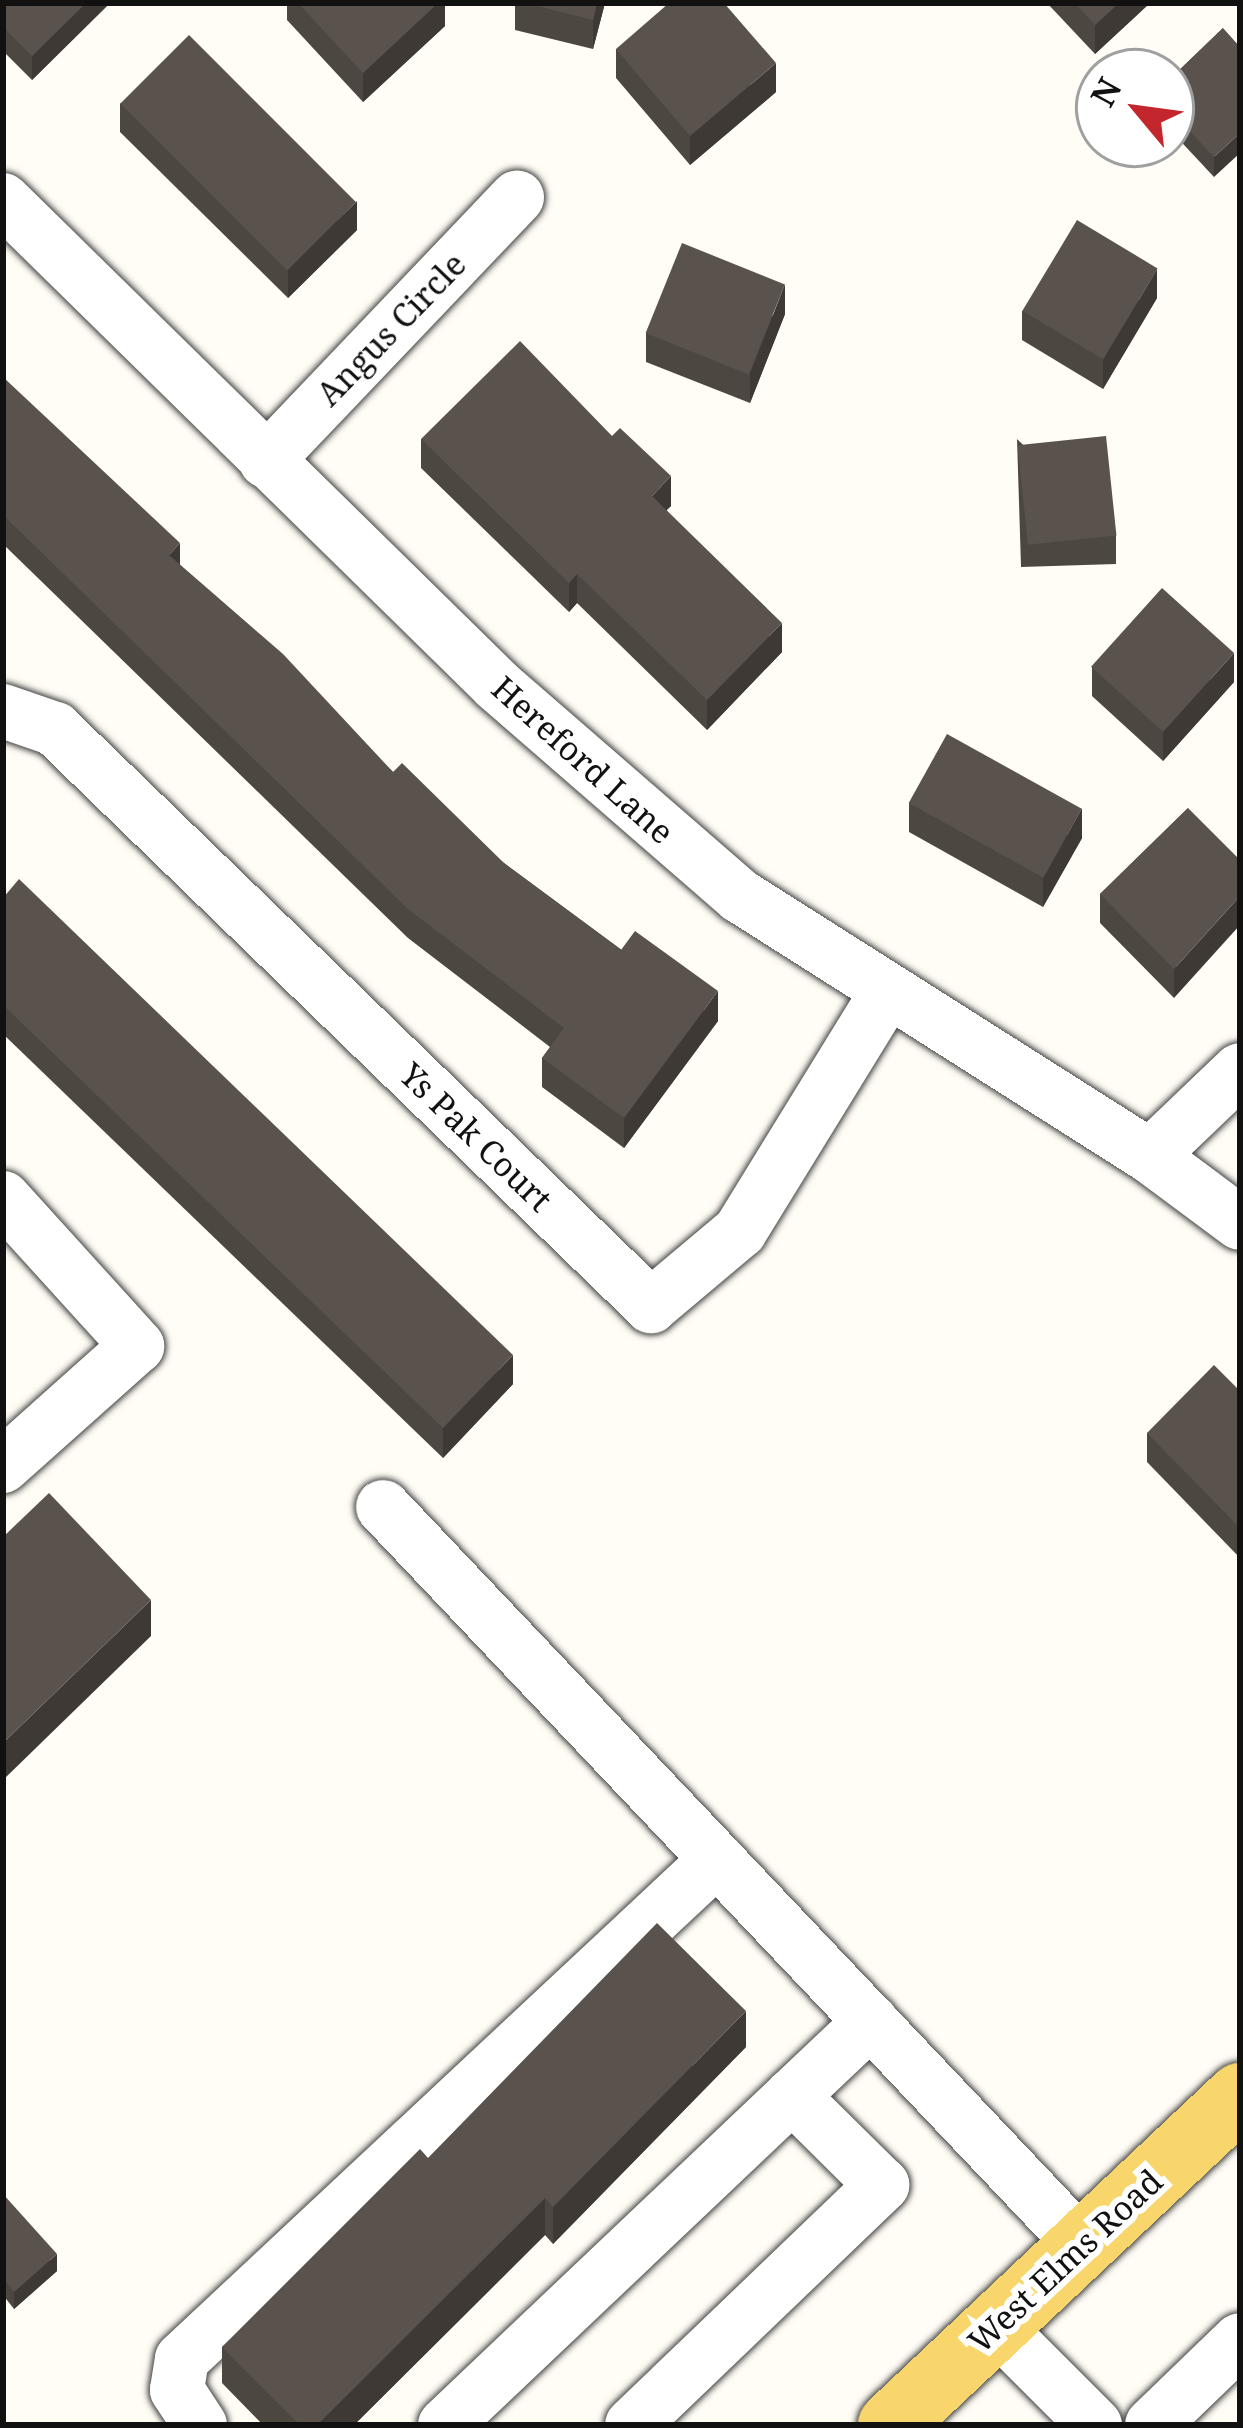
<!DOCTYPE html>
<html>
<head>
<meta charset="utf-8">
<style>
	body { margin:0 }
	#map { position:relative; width:1243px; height:2428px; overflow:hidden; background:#fffdf5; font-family:"Noto Serif",serif }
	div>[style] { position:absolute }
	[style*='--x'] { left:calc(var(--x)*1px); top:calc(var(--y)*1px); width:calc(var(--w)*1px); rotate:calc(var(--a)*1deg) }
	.roads { filter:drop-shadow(0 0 3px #444) drop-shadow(0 0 3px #444) }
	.minor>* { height:54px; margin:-27px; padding:0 27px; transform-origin:27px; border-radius:27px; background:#fff }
	.major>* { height:66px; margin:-33px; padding:0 33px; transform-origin:33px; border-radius:33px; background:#f9d66b }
	.wall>* { inset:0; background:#4d4742 }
	.shaded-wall>* { inset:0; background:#3f3936 }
	.building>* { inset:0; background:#5a524d; transform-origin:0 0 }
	span { translate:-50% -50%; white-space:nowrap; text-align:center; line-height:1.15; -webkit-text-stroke:12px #fff; paint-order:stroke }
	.street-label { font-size:33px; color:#111 }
	.frame { position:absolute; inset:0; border:6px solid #111; pointer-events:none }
	.north { position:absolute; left:1075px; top:48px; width:120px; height:120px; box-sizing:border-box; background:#fff; border:3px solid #a0a0a0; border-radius:50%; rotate:299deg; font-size:33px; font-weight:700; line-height:48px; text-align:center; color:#111 }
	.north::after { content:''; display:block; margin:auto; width:42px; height:54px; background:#c4262e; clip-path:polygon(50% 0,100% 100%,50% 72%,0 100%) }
</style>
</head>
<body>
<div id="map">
	<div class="roads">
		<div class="minor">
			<i style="--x:3;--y:200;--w:692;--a:44.47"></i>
			<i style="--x:497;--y:685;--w:322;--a:41"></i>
			<i style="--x:740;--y:896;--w:485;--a:32.4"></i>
			<i style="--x:1150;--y:1156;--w:112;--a:36.7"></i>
			<i style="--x:266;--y:461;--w:364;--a:-46.4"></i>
			<i style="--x:3;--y:711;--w:55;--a:19.1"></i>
			<i style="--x:55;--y:729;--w:830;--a:44.07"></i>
			<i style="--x:651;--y:1306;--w:116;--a:-40.1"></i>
			<i style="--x:740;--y:1231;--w:281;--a:-58.4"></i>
			<i style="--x:1150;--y:1156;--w:124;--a:-43.7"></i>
			<i style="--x:3;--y:1198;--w:200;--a:47.8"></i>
			<i style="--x:137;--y:1346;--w:180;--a:138.2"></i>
			<i style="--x:383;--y:1507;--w:1016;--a:46.55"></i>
			<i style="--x:996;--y:2326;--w:140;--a:45"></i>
			<i style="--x:200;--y:2425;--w:42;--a:-123.3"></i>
			<i style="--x:177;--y:2390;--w:31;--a:-81"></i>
			<i style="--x:182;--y:2359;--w:732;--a:-43.06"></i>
			<i style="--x:445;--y:2425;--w:587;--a:-43.48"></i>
			<i style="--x:632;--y:2425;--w:347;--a:-43.8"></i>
			<i style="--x:882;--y:2185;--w:127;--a:-135.3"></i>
			<i style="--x:1152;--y:2425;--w:122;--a:-44"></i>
		</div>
		<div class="major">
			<i style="--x:891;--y:2425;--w:480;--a:-43.3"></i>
		</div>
	</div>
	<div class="wall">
		<i style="clip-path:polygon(3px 3px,110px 3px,32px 80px,3px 51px)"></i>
		<i style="clip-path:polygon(287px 3px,445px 3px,445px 26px,363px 102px,287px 20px)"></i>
		<i style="clip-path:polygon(515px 3px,605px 3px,593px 49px,515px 30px)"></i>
		<i style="clip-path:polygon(1047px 3px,1150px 3px,1095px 54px)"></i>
		<i style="clip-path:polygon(1223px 28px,1214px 177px,1171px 131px,1171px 78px)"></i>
		<i style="clip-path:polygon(616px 49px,776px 92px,690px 165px,616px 78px)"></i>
		<i style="clip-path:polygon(120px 103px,357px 230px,288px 298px,120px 132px)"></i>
		<i style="clip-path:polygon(1157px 298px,1103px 389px,1022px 340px,1022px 311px)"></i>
		<i style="clip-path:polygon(785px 314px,750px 403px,646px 362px,646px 333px)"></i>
		<i style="clip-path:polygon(3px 377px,180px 565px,393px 772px,504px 863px,718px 1021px,624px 1148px,542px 1087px,542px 1058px,550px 1047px,408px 938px,3px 544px)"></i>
		<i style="clip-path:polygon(421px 439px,671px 506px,666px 510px,782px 652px,707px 730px,577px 603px,569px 612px,421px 468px)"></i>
		<i style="clip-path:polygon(1017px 439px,1116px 535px,1116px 564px,1021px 567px)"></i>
		<i style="clip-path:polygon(1092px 667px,1234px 682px,1163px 761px,1092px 696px)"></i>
		<i style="clip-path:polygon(909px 803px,1082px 838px,1043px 907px,909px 832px)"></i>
		<i style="clip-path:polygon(1188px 808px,1174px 998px,1100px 923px,1100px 894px)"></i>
		<i style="clip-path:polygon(3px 898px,513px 1384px,443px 1458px,3px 1034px)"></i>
		<i style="clip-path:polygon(1240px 1391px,1240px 1558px,1147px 1462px,1147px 1433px)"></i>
		<i style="clip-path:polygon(746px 2047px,553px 2244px,545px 2235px,354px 2425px,263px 2425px,222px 2383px,222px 2347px,428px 2158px)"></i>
		<i style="clip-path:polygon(3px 2194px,57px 2271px,14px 2309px,3px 2295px)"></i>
	</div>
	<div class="shaded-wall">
		<i style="clip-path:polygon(86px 3px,110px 3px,32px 80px,32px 56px)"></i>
		<i style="clip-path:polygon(438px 3px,445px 3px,445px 26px,363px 102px,363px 73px)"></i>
		<i style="clip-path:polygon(597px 3px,605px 3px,593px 49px,593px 20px)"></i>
		<i style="clip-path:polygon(1119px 3px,1150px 3px,1095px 54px,1095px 25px)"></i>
		<i style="clip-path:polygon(776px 63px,776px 92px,690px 165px,690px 136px)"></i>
		<i style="clip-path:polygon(1240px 133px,1240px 153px,1214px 177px,1214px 157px)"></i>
		<i style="clip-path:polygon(357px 201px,357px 230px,288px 298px,288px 268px)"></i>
		<i style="clip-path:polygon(1157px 269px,1157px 298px,1103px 389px,1103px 360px)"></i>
		<i style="clip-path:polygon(785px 284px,785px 314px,750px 403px,750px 374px)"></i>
		<i style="clip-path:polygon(671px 476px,671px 506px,652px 525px,652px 496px)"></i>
		<i style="clip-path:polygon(180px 543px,180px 572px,169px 555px)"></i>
		<i style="clip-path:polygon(577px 574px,577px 603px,569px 612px,569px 583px)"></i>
		<i style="clip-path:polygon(782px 623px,782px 652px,707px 730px,707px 700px)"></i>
		<i style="clip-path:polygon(1234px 653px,1234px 682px,1163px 761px,1163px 732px)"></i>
		<i style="clip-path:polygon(1082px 808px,1082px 838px,1043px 907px,1043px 878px)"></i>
		<i style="clip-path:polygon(1240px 896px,1240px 925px,1174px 998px,1174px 969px)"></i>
		<i style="clip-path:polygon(718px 991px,718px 1021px,624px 1148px,624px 1118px)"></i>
		<i style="clip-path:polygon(513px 1355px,513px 1384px,443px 1458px,443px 1428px)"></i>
		<i style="clip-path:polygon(151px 1600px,151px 1636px,3px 1780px,3px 1743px)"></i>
		<i style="clip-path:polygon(746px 2011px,746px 2047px,553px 2244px,553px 2207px)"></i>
		<i style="clip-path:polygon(545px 2198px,545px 2235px,354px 2425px,317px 2425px)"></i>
		<i style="clip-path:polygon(57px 2254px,57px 2271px,14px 2309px,14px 2292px)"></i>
	</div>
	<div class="building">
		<i style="clip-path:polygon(3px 3px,86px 3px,32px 56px,3px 27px)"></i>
		<i style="clip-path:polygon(298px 3px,438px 3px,363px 73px)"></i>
		<i style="clip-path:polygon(525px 3px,597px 3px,593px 20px)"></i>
		<i style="clip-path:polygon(669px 3px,724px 3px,776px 63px,690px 136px,616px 49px)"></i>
		<i style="clip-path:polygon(1075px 3px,1119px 3px,1095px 25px)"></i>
		<i style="clip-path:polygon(1223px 28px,1240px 47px,1240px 133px,1214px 157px,1171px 111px,1171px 78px)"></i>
		<i style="left:189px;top:35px;width:236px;height:97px;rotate:45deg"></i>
		<i style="left:1077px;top:220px;width:94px;height:106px;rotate:31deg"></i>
		<i style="left:682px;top:243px;width:111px;height:97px;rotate:22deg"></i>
		<i style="clip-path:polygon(520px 341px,612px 436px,620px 428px,671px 476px,652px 496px,782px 623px,707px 700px,577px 574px,569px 583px,421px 439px)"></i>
		<i style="clip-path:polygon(3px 377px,180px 543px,169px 555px,283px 654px,393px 772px,402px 763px,504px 863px,621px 950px,635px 931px,718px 991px,624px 1118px,542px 1058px,564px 1028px,408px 909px,3px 515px)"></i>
		<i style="left:1106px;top:436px;width:100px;height:89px;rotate:84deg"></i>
		<i style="left:1162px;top:588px;width:97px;height:106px;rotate:42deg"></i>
		<i style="left:947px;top:734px;width:154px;height:79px;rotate:29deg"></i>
		<i style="clip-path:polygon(1188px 808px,1240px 860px,1240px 896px,1174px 969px,1100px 894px)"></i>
		<i style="clip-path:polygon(19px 879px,513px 1355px,443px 1428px,3px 1005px,3px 898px)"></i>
		<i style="clip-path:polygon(1214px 1365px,1240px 1391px,1240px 1528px,1147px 1433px)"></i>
		<i style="clip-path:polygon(49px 1493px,151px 1600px,3px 1743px,3px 1537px)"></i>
		<i style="clip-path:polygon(657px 1923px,746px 2011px,553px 2207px,545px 2198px,317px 2425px,300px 2425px,222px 2347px,420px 2149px,428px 2158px)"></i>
		<i style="clip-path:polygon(3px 2194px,57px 2254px,14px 2292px,3px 2278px)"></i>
	</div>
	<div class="street-label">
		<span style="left:391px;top:329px;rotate:-46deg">Angus Circle</span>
		<span style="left:583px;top:760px;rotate:42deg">Hereford Lane</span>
		<span style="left:476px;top:1137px;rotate:44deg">Ys Pak Court</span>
		<span style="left:1065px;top:2261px;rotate:-43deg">West Elms Road</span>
	</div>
	<div class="frame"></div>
	<div class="north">N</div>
</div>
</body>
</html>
